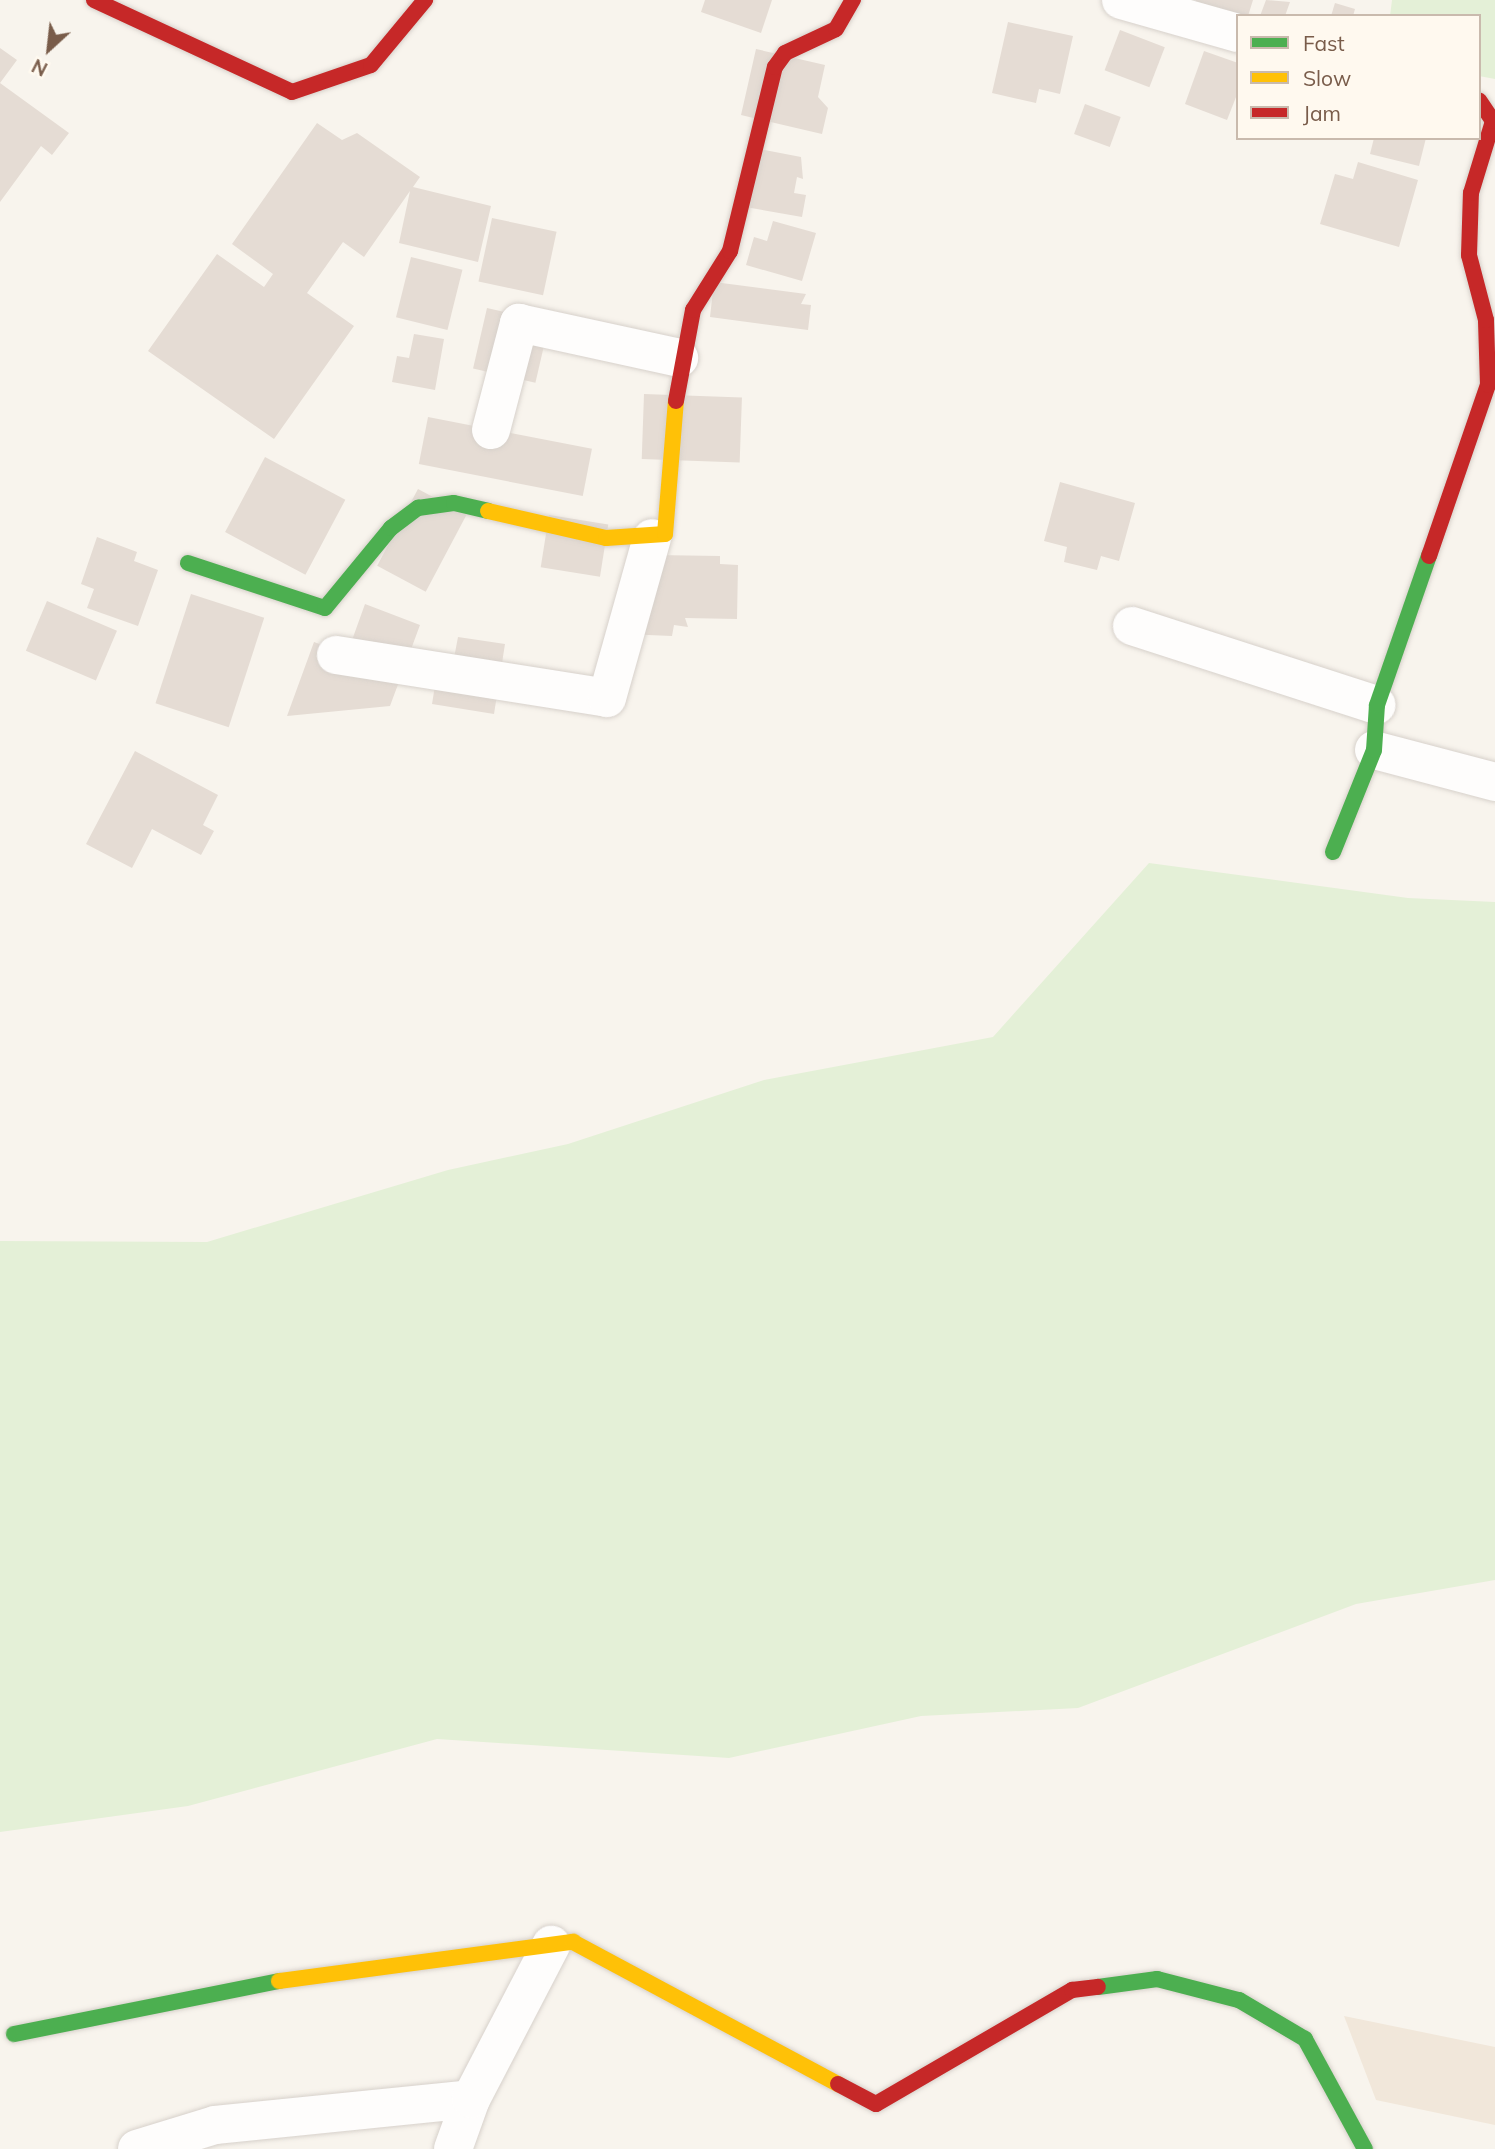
<!DOCTYPE html>
<html>
<head>
<meta charset="utf-8">
<style>
	body { margin:0 }
	#map { position:relative; width:1495px; height:2149px; overflow:hidden; background:#f8f4ed; font-family:Mulish,sans-serif }
	div>[style] { position:absolute }
	[style*='--x'] { left:calc(var(--x)*1px); top:calc(var(--y)*1px); width:calc(var(--w)*1px); rotate:calc(var(--a)*1deg) }
	.residential>* { inset:0; background:#f1e7da }
	.green>* { inset:0; background:#e4f0d7 }
	.building>* { inset:0; background:#e5dcd4; transform-origin:0 0 }
	.roads { filter:drop-shadow(0 0 2px #d7d1cb) drop-shadow(0 0 2px #d7d1cb) }
	.street>* { height:38px; margin:-19px; padding:0 19px; transform-origin:19px; border-radius:19px; background:#fefdfc }
	.fast>* { height:16px; margin:-8px; padding:0 8px; transform-origin:8px; border-radius:8px; background:#4caf50 }
	.slow>* { height:16px; margin:-8px; padding:0 8px; transform-origin:8px; border-radius:8px; background:#ffc107 }
	.jam>* { height:16px; margin:-8px; padding:0 8px; transform-origin:8px; border-radius:8px; background:#c62828 }
	span { translate:-50% -50%; white-space:nowrap; text-align:center; line-height:1.15; -webkit-text-stroke:5px #fff9ef; paint-order:stroke }
	.legend { position:absolute; left:1236px; top:14px; width:245px; height:126px; box-sizing:border-box; background:#fff9ef; border:2px solid #c9baad; margin:0; padding:9px 12px; list-style:none; font-size:21px; color:#795c4a }
	.legend li { display:flex; align-items:center; gap:14px; height:35px }
	.legend b { width:35px; border:2px solid #c9baad }
	.north { position:absolute; left:14px; top:14px; width:70px; height:70px; -webkit-text-stroke:5px #fff9ef; paint-order:stroke; rotate:207deg; font-size:19px; font-weight:700; line-height:28px; text-align:center; color:#795c4a }
	.north::after { content:''; display:block; margin:auto; width:24px; height:32px; background:#795c4a; clip-path:polygon(50% 0,100% 100%,50% 72%,0 100%) }
</style>
</head>
<body>
<div id="map">
	<div class="residential">
		<i style="clip-path:polygon(1344px 2016px,1495px 2047px,1495px 2125px,1376px 2100px)"></i>
	</div>
	<div class="green">
		<i style="clip-path:polygon(1392px 0,1495px 0,1495px 79px,1479px 76px,1479px 16px,1390px 16px)"></i>
		<i style="clip-path:polygon(1149px 863px,1408px 898px,1495px 902px,1495px 1580px,1356px 1604px,1078px 1708px,921px 1716px,729px 1758px,437px 1739px,188px 1806px,0 1832px,0 1241px,207px 1242px,448px 1170px,568px 1144px,764px 1080px,993px 1037px)"></i>
	</div>
	<div class="building">
		<i style="clip-path:polygon(705px 0,772px 0,761px 33px,701px 12px)"></i>
		<i style="clip-path:polygon(1196px 0,1253px 0,1248px 16px,1194px 5px)"></i>
		<i style="clip-path:polygon(1266px 0,1290px 2px,1285px 16px,1260px 16px)"></i>
		<i style="clip-path:polygon(1335px 3px,1355px 9px,1353px 16px,1331px 16px)"></i>
		<i style="clip-path:polygon(1008px 22px,1073px 36px,1060px 94px,1039px 89px,1036px 103px,992px 93px)"></i>
		<i style="left:1120px;top:30px;width:48px;height:43px;rotate:21deg"></i>
		<i style="clip-path:polygon(0 48px,17px 60px,0 83px,69px 133px,52px 155px,41px 146px,0 202px)"></i>
		<i style="clip-path:polygon(756px 49px,825px 65px,818px 97px,828px 108px,822px 134px,741px 115px)"></i>
		<i style="clip-path:polygon(1204px 51px,1238px 63px,1238px 92px,1227px 120px,1185px 104px)"></i>
		<i style="left:1085px;top:104px;width:38px;height:32px;rotate:20deg"></i>
		<i style="clip-path:polygon(317px 123px,342px 140px,357px 133px,420px 177px,413px 187px,491px 206px,478px 262px,399px 243px,410px 191px,364px 257px,343px 242px,307px 293px,354px 326px,274px 439px,148px 351px,217px 254px,264px 287px,273px 274px,232px 244px)"></i>
		<i style="clip-path:polygon(1374px 138px,1426px 138px,1419px 166px,1370px 154px)"></i>
		<i style="clip-path:polygon(749px 147px,801px 157px,803px 179px,797px 177px,794px 193px,806px 195px,802px 217px,740px 206px)"></i>
		<i style="clip-path:polygon(1358px 162px,1418px 180px,1399px 247px,1320px 224px,1335px 174px,1353px 179px)"></i>
		<i style="left:492px;top:218px;width:66px;height:65px;rotate:12deg"></i>
		<i style="clip-path:polygon(773px 221px,816px 233px,802px 281px,746px 265px,754px 237px,767px 241px)"></i>
		<i style="left:411px;top:257px;width:53px;height:62px;rotate:14deg"></i>
		<i style="clip-path:polygon(714px 282px,806px 294px,801px 304px,811px 305px,808px 330px,710px 317px)"></i>
		<i style="left:487px;top:308px;width:64px;height:62px;rotate:13deg"></i>
		<i style="clip-path:polygon(414px 334px,444px 339px,435px 390px,392px 382px,397px 356px,409px 358px)"></i>
		<i style="left:644px;top:394px;width:98px;height:65px;rotate:2deg"></i>
		<i style="left:428px;top:417px;width:167px;height:48px;rotate:11deg"></i>
		<i style="left:265px;top:457px;width:91px;height:85px;rotate:28deg"></i>
		<i style="clip-path:polygon(1060px 482px,1135px 503px,1119px 561px,1101px 556px,1097px 570px,1064px 562px,1067px 547px,1044px 541px)"></i>
		<i style="left:418px;top:489px;width:55px;height:87px;rotate:28deg"></i>
		<i style="left:549px;top:515px;width:60px;height:53px;rotate:9deg"></i>
		<i style="clip-path:polygon(97px 537px,137px 552px,134px 561px,158px 570px,138px 626px,87px 608px,94px 589px,81px 584px)"></i>
		<i style="clip-path:polygon(655px 555px,720px 556px,720px 564px,738px 565px,737px 619px,685px 618px,688px 627px,674px 625px,672px 636px,624px 634px)"></i>
		<i style="left:191px;top:594px;width:77px;height:115px;rotate:18deg"></i>
		<i style="left:47px;top:601px;width:76px;height:54px;rotate:23deg"></i>
		<i style="clip-path:polygon(365px 604px,420px 625px,390px 706px,287px 716px,314px 642px,347px 654px)"></i>
		<i style="clip-path:polygon(458px 637px,505px 644px,494px 714px,432px 704px,440px 655px,454px 658px)"></i>
		<i style="clip-path:polygon(135px 751px,218px 795px,203px 825px,214px 831px,201px 855px,152px 829px,132px 868px,86px 844px)"></i>
	</div>
	<div class="roads">
		<div class="street">
			<i style="--x:1121;--y:0;--w:122;--a:15.8"></i>
			<i style="--x:491;--y:430;--w:111;--a:-75.3"></i>
			<i style="--x:519;--y:323;--w:164;--a:12.3"></i>
			<i style="--x:1132;--y:626;--w:257;--a:17.9"></i>
			<i style="--x:336;--y:655;--w:274;--a:9"></i>
			<i style="--x:607;--y:698;--w:166;--a:-74.3"></i>
			<i style="--x:1374;--y:750;--w:125;--a:14.8"></i>
			<i style="--x:137;--y:2149;--w:82;--a:-17.1"></i>
			<i style="--x:215;--y:2125;--w:257;--a:-5.8"></i>
			<i style="--x:453;--y:2149;--w:53;--a:-70.2"></i>
			<i style="--x:471;--y:2099;--w:174;--a:-62.5"></i>
		</div>
		<div class="fast">
			<i style="--x:188;--y:563;--w:144;--a:18.2"></i>
			<i style="--x:325;--y:608;--w:104;--a:-50.5"></i>
			<i style="--x:391;--y:528;--w:34;--a:-37"></i>
			<i style="--x:418;--y:508;--w:36;--a:-8"></i>
			<i style="--x:454;--y:503;--w:35;--a:13"></i>
			<i style="--x:1333;--y:852;--w:110;--a:-68.1"></i>
			<i style="--x:1374;--y:750;--w:45;--a:-86.2"></i>
			<i style="--x:1377;--y:705;--w:158;--a:-70.8"></i>
			<i style="--x:1098;--y:1987;--w:60;--a:-7.7"></i>
			<i style="--x:1157;--y:1979;--w:85;--a:14.4"></i>
			<i style="--x:1239;--y:2000;--w:77;--a:30.6"></i>
			<i style="--x:1305;--y:2039;--w:125;--a:61.4"></i>
			<i style="--x:14;--y:2034;--w:270;--a:-11.3"></i>
		</div>
		<div class="slow">
			<i style="--x:488;--y:511;--w:121;--a:12.9"></i>
			<i style="--x:606;--y:538;--w:59;--a:-3.9"></i>
			<i style="--x:665;--y:534;--w:133;--a:-85.3"></i>
			<i style="--x:279;--y:1981;--w:297;--a:-7.6"></i>
			<i style="--x:573;--y:1942;--w:301;--a:28.2"></i>
		</div>
		<div class="jam">
			<i style="--x:94;--y:0;--w:218;--a:24.9"></i>
			<i style="--x:292;--y:92;--w:83;--a:-18.9"></i>
			<i style="--x:371;--y:65;--w:85;--a:-50.3"></i>
			<i style="--x:676;--y:401;--w:93;--a:-79.4"></i>
			<i style="--x:693;--y:310;--w:70;--a:-57.9"></i>
			<i style="--x:730;--y:251;--w:189;--a:-76.3"></i>
			<i style="--x:775;--y:67;--w:17;--a:-54"></i>
			<i style="--x:785;--y:53;--w:56;--a:-25.2"></i>
			<i style="--x:836;--y:29;--w:34;--a:-60"></i>
			<i style="--x:1429;--y:556;--w:181;--a:-71"></i>
			<i style="--x:1488;--y:385;--w:65;--a:-91.8"></i>
			<i style="--x:1486;--y:320;--w:67;--a:-104.7"></i>
			<i style="--x:1469;--y:255;--w:62;--a:-88.2"></i>
			<i style="--x:1471;--y:193;--w:75;--a:-73"></i>
			<i style="--x:1493;--y:121;--w:25;--a:-124"></i>
			<i style="--x:838;--y:2084;--w:43;--a:27.8"></i>
			<i style="--x:876;--y:2104;--w:227;--a:-30.2"></i>
			<i style="--x:1072;--y:1990;--w:26;--a:-7"></i>
		</div>
	</div>
	<ul class="legend">
	<li><b style="height:9px;background:#4caf50"></b>Fast</li>
	<li><b style="height:9px;background:#ffc107"></b>Slow</li>
	<li><b style="height:9px;background:#c62828"></b>Jam</li>
	</ul>
	<div class="north">N</div>
</div>
</body>
</html>
